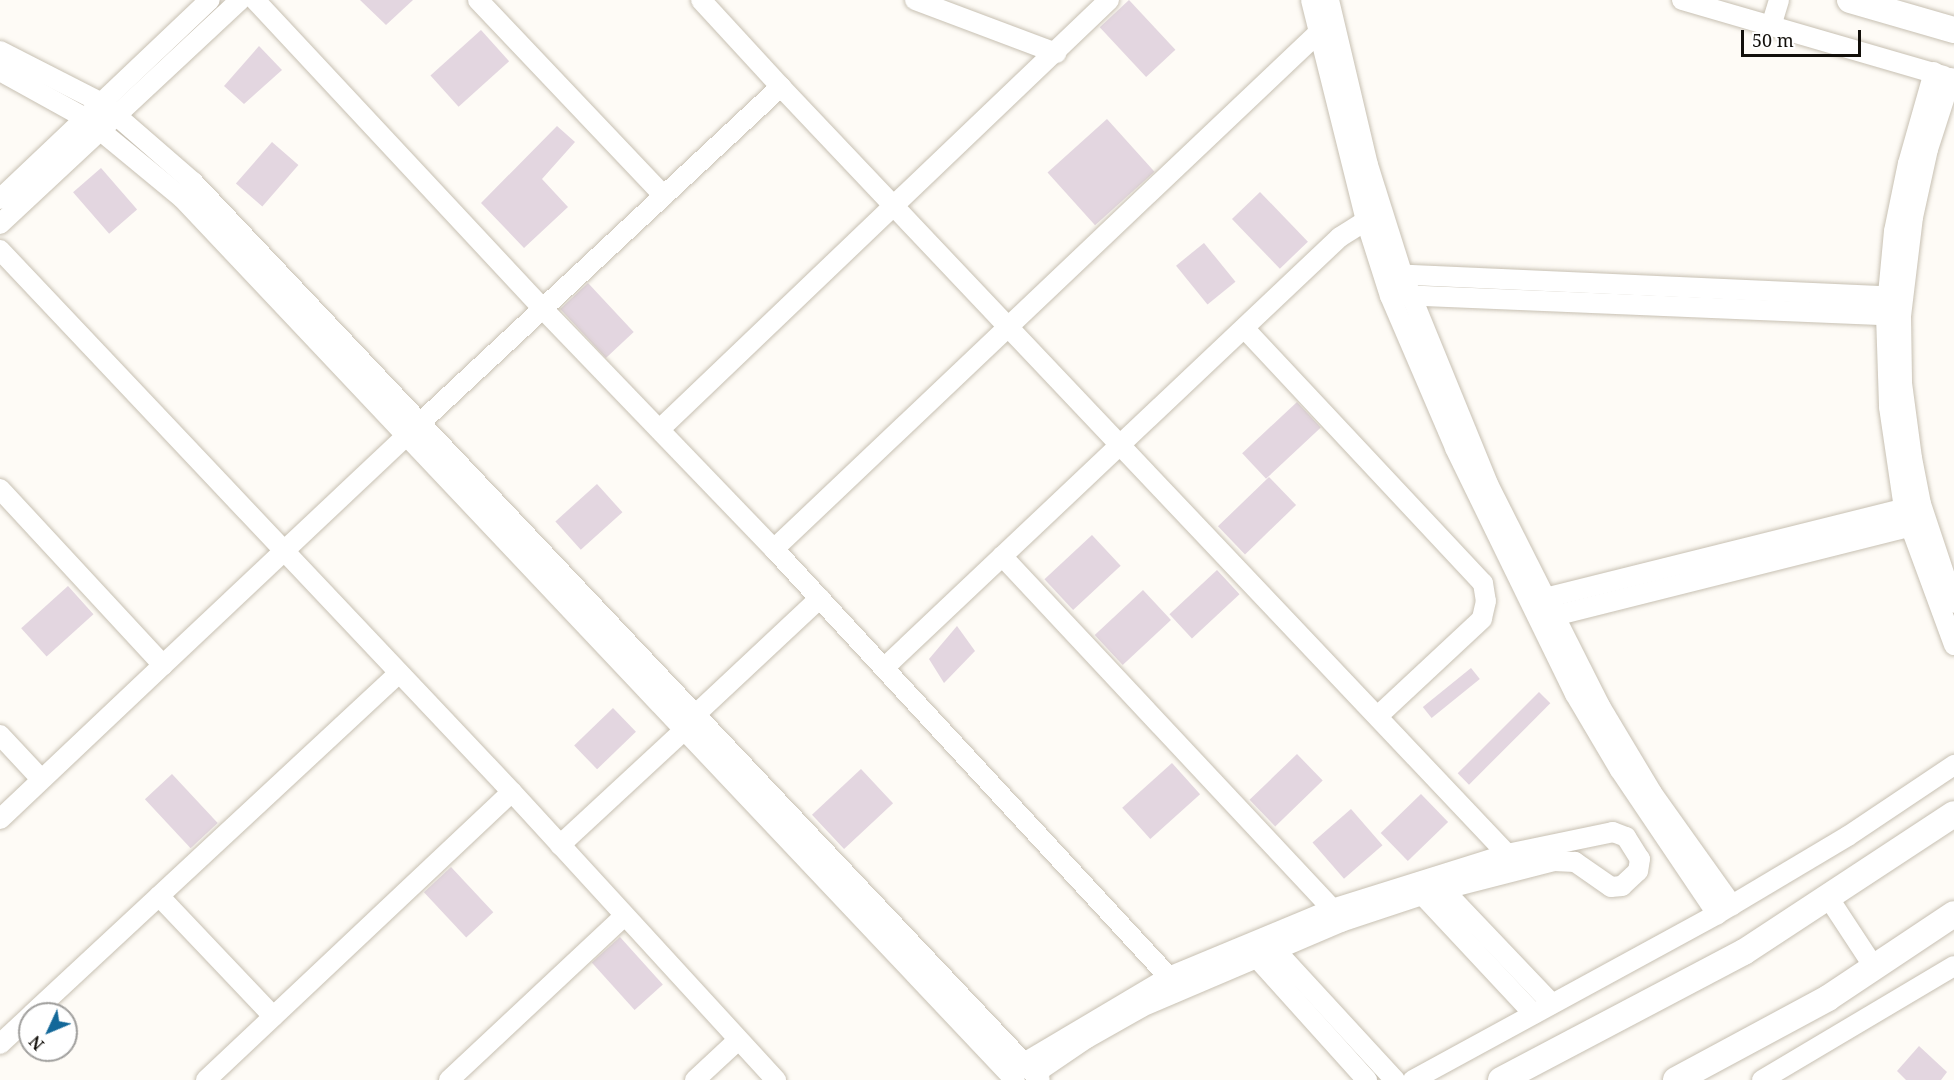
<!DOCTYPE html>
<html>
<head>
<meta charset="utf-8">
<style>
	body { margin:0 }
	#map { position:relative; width:1954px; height:1080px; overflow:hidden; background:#fefbf6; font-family:"Noto Serif",serif }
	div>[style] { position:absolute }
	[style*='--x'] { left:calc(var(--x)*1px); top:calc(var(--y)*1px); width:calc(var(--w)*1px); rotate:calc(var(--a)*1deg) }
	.building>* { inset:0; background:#e3d6e0; transform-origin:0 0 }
	.roads { filter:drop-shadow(0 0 2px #c7c0b2) drop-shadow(0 0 2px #c7c0b2) }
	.minor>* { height:20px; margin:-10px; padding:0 10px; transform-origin:10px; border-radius:10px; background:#fff }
	.major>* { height:26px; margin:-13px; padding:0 13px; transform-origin:13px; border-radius:13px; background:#fff }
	span { translate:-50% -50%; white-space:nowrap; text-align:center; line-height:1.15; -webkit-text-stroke:4.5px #fff; paint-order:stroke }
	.north { position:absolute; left:18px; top:1002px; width:60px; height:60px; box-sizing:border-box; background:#fff; border:2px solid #a09f9d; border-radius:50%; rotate:226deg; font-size:16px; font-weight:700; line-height:24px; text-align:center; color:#120f0a }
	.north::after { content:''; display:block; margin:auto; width:21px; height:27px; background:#136899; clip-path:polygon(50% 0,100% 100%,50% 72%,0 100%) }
	.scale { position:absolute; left:1741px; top:30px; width:120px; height:27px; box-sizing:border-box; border:3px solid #120f0a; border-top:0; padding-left:8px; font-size:18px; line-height:21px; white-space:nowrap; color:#120f0a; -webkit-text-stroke:4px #fff; paint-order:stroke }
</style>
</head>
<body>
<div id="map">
	<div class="building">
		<i style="clip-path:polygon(360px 0,413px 0,386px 25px)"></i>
		<i style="left:1129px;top:0;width:68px;height:40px;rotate:47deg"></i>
		<i style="left:481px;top:30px;width:42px;height:68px;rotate:48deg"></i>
		<i style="clip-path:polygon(259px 46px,282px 70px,244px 104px,224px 86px)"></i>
		<i style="left:1107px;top:119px;width:71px;height:80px;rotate:48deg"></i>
		<i style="clip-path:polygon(557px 126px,575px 142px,542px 179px,568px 207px,524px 248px,481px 203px)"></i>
		<i style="left:272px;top:142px;width:35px;height:55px;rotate:41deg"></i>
		<i style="left:101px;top:168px;width:55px;height:37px;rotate:49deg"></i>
		<i style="left:1260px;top:192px;width:69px;height:39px;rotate:46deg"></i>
		<i style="left:1204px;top:243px;width:50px;height:36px;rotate:51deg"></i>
		<i style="left:588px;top:283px;width:67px;height:38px;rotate:47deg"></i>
		<i style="left:1297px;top:402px;width:35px;height:75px;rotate:47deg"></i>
		<i style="left:1269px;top:477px;width:39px;height:71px;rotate:46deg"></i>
		<i style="left:597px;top:484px;width:38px;height:56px;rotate:48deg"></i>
		<i style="left:1092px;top:535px;width:42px;height:65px;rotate:47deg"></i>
		<i style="left:1217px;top:570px;width:33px;height:65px;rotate:47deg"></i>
		<i style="left:68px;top:586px;width:38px;height:63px;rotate:48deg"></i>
		<i style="left:1143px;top:590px;width:41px;height:66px;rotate:47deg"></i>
		<i style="clip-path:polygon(957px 626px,975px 651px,944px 683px,929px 659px)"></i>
		<i style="left:1471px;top:668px;width:14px;height:62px;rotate:51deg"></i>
		<i style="left:1539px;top:692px;width:16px;height:115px;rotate:45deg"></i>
		<i style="left:613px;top:708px;width:33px;height:54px;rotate:46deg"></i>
		<i style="left:1297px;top:754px;width:37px;height:66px;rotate:46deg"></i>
		<i style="left:1172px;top:763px;width:42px;height:67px;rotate:48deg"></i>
		<i style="left:861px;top:769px;width:47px;height:67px;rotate:47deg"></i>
		<i style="left:172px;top:774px;width:67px;height:37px;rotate:47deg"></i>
		<i style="left:1421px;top:794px;width:39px;height:56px;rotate:46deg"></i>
		<i style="left:1351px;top:809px;width:48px;height:51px;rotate:49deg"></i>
		<i style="left:451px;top:867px;width:62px;height:37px;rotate:47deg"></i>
		<i style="left:620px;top:937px;width:64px;height:38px;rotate:48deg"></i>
		<i style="clip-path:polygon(1919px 1046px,1947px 1072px,1941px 1080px,1906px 1080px,1897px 1071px)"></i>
	</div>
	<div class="roads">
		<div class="minor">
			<i style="--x:255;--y:0;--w:421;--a:47"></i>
			<i style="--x:542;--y:308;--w:335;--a:46.1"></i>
			<i style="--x:774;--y:549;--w:582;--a:47.3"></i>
			<i style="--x:478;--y:0;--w:270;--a:46.5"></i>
			<i style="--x:701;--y:0;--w:118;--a:47.4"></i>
			<i style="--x:915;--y:0;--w:151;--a:20.6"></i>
			<i style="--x:1311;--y:0;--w:228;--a:76"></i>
			<i style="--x:1366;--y:221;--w:79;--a:72.3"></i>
			<i style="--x:1390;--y:296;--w:165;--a:66.8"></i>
			<i style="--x:1455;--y:448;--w:274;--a:64"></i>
			<i style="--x:1575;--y:694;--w:88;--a:59.4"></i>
			<i style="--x:1620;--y:770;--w:174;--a:56"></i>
			<i style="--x:1329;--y:0;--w:170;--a:76.7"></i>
			<i style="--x:1368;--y:165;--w:113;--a:72.5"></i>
			<i style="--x:1402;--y:273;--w:228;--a:67.8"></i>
			<i style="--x:1488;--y:484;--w:249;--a:63.2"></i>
			<i style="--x:1600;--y:706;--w:101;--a:59.1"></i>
			<i style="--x:1652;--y:793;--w:138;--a:54.5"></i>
			<i style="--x:1682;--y:0;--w:273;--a:16.2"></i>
			<i style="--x:1772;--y:23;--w:24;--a:-73"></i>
			<i style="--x:0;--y:51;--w:114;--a:27"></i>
			<i style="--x:102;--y:103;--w:121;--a:41"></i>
			<i style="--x:193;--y:182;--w:1234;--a:46.67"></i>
			<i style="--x:0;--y:71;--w:97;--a:28.9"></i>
			<i style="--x:85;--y:118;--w:126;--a:39.5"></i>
			<i style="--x:182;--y:198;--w:1213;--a:46.64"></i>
			<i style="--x:1934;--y:72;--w:95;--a:105.9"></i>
			<i style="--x:1908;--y:163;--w:69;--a:101.6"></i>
			<i style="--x:1894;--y:231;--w:84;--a:95.4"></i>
			<i style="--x:1886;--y:315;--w:92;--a:88.1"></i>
			<i style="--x:1889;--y:407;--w:103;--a:81.6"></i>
			<i style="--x:1904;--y:509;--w:145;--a:69.8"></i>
			<i style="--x:1951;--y:78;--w:75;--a:107.9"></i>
			<i style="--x:1928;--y:149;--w:70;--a:102.4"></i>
			<i style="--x:1913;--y:217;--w:100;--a:96.9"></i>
			<i style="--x:1901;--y:316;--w:67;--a:89.1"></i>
			<i style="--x:1902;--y:383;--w:76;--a:82.4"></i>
			<i style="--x:1912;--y:458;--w:47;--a:78.9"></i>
			<i style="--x:1921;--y:504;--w:104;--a:71.6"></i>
			<i style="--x:0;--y:199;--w:289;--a:-43.5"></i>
			<i style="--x:0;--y:224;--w:328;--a:-43"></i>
			<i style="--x:0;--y:250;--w:746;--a:46.63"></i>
			<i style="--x:1390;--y:274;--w:511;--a:2.58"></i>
			<i style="--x:1400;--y:295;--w:498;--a:2.4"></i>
			<i style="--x:1245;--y:329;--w:348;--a:46.9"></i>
			<i style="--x:1483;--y:583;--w:18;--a:81"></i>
			<i style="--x:1486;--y:601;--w:18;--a:103"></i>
			<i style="--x:1482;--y:619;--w:142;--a:137"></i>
			<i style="--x:419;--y:424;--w:495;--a:-43"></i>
			<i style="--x:781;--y:87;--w:1056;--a:46.57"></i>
			<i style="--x:660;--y:429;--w:621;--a:-43.7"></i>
			<i style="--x:0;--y:489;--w:240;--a:47.2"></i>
			<i style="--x:163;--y:665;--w:224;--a:136.6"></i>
			<i style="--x:774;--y:549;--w:751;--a:-43.49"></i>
			<i style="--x:1002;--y:556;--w:483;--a:46.9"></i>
			<i style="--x:1533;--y:601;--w:394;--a:-14"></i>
			<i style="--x:1542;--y:619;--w:391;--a:-14.1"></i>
			<i style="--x:163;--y:665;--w:332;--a:-43.3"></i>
			<i style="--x:884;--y:668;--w:627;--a:-43.39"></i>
			<i style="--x:1340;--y:237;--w:31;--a:-32"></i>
			<i style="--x:695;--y:715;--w:171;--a:-43.1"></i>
			<i style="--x:0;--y:735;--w:60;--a:47"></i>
			<i style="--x:560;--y:845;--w:168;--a:-42.8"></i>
			<i style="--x:1436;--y:882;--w:168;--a:46.4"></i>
			<i style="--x:1415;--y:887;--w:174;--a:46.9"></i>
			<i style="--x:159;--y:896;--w:166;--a:46.5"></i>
			<i style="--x:1828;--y:897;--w:84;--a:56.7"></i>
			<i style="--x:1268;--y:942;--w:188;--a:47.4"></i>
			<i style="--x:1248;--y:948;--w:178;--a:48"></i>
			<i style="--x:32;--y:1014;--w:501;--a:-42.9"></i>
			<i style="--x:0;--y:1044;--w:41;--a:-43"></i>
			<i style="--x:1024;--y:1063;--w:169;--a:-30.7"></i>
			<i style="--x:1169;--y:977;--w:177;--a:-22.6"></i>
			<i style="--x:1332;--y:909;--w:183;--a:-17.4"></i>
			<i style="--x:1507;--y:854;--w:108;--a:-11.7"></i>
			<i style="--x:1613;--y:832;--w:14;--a:21"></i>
			<i style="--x:1626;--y:837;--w:26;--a:58"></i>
			<i style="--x:1640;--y:859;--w:12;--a:99"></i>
			<i style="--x:1638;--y:871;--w:22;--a:137"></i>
			<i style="--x:1622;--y:886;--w:11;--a:175"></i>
			<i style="--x:1611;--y:887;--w:44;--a:-145.2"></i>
			<i style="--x:1575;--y:862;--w:21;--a:-177"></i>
			<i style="--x:1554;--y:861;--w:136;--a:165.6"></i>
			<i style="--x:1422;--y:895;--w:85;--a:161.6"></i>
			<i style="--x:1341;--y:922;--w:216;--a:156.9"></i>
			<i style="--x:1142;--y:1007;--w:63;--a:150.6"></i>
			<i style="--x:1087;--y:1038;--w:64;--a:145.8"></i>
			<i style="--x:206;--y:1080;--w:420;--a:-43.3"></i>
			<i style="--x:512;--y:792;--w:391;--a:47.5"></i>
			<i style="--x:449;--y:1080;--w:240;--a:-43.1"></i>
			<i style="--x:695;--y:1080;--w:59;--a:-42.9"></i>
			<i style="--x:1413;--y:1080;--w:346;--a:-28.6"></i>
			<i style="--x:1717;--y:914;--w:152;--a:-30.8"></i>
			<i style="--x:1848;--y:836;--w:128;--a:-33.8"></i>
			<i style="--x:1762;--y:1080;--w:223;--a:-30.7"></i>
		</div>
		<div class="major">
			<i style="--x:1850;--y:0;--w:108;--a:16.1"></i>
			<i style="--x:1501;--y:1080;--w:275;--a:-27.8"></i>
			<i style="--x:1744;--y:952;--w:251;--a:-33.3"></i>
			<i style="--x:1676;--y:1080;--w:173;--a:-28.3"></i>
			<i style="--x:1828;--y:998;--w:151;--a:-33.7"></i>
		</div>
	</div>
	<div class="north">N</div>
	<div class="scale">50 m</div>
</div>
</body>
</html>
